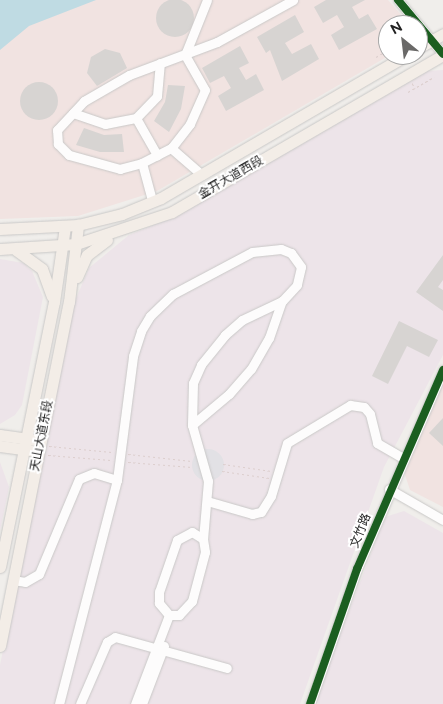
<!DOCTYPE html>
<html>
<head>
<meta charset="utf-8">
<style>
	body { margin:0 }
	#map { position:relative; width:443px; height:704px; overflow:hidden; background:#f0eeeb; font-family:Raleway,"Noto Sans SC",sans-serif }
	div>[style] { position:absolute }
	[style*='--x'] { left:calc(var(--x)*1px); top:calc(var(--y)*1px); width:calc(var(--w)*1px); rotate:calc(var(--a)*1deg) }
	.commercial>* { inset:0; background:#f1e3e1 }
	.industrial>* { inset:0; background:#ede4e9 }
	.plaza>* { inset:0; background:#e2e1e5 }
	.round { border-radius:50% }
	.water>* { inset:0; background:#bfdbe3 }
	.building>* { inset:0; background:#d7d4d2 }
	.path>* { height:1px; margin-top:-0.5px; transform-origin:0; background:repeating-linear-gradient(90deg,#dccecd 0 2.5px,transparent 0 5px) }
	.roads { filter:drop-shadow(0 0 1px #c9c8c7) drop-shadow(0 0 1px #c9c8c7) }
	.minor>* { height:9px; margin:-4.5px; padding:0 4.5px; transform-origin:4.5px; border-radius:4.5px; background:#fdfcfc }
	.major>* { height:11px; margin:-5.5px; padding:0 5.5px; transform-origin:5.5px; border-radius:5.5px; background:#f3ede7 }
	.cycleway>* { height:8px; margin:-4px; padding:0 4px; transform-origin:4px; border-radius:4px; background:#1b5e20 }
	span { translate:-50% -50%; white-space:nowrap; text-align:center; line-height:1.15; -webkit-text-stroke:4px #fff; paint-order:stroke }
	.street-label { font-size:12px; color:#222 }
	.north { position:absolute; left:378px; top:15px; width:50px; height:50px; box-sizing:border-box; background:#fff; border:1px solid #a7a7a7; border-radius:50%; rotate:331deg; font-size:14px; font-weight:700; line-height:20px; text-align:center; color:#222 }
	.north::after { content:''; display:block; margin:auto; width:18px; height:22px; background:#6a6968; clip-path:polygon(50% 0,100% 100%,50% 72%,0 100%) }
</style>
</head>
<body>
<div id="map">
	<div class="commercial">
		<i style="clip-path:polygon(0 0,388px 0,410px 25px,388px 25px,390px 55px,157px 191px,78px 216px,0 219px)"></i>
		<i style="clip-path:polygon(443px 378px,443px 507px,410px 490px,404px 472px)"></i>
	</div>
	<div class="industrial">
		<i style="clip-path:polygon(443px 70px,443px 355px,384px 467px,300px 704px,0 704px,0 665px,74px 303px,89px 268px,129px 235px,173px 217px,427px 71px)"></i>
		<i style="clip-path:polygon(0 259px,23px 263px,32px 271px,43px 297px,22px 405px,15px 415px,0 424px)"></i>
		<i style="clip-path:polygon(0 462px,9px 487px,0 531px)"></i>
		<i style="clip-path:polygon(404px 511px,443px 533px,443px 704px,318px 704px,320px 687px,385px 517px)"></i>
	</div>
	<div class="plaza">
		<i class="round" style="left:192px;top:449px;width:32px;height:32px"></i>
	</div>
	<div class="water">
		<i style="clip-path:polygon(0 0,96px 0,29px 26px,0 50px)"></i>
	</div>
	<div class="building">
		<i class="round" style="left:156px;top:-1px;width:38px;height:38px"></i>
		<i style="clip-path:polygon(326px 0,365px 0,352px 7px,359px 19px,368px 14px,377px 29px,339px 50px,331px 35px,344px 27px,337px 15px,323px 23px,314px 7px)"></i>
		<i style="clip-path:polygon(295px 15px,304px 32px,285px 43px,292px 54px,311px 44px,319px 59px,282px 81px,270px 50px,266px 53px,257px 37px)"></i>
		<i style="clip-path:polygon(240px 46px,249px 63px,239px 68px,246px 80px,256px 74px,264px 90px,226px 111px,218px 96px,231px 88px,224px 76px,210px 83px,202px 68px)"></i>
		<i style="clip-path:polygon(105px 49px,120px 53px,127px 68px,97px 86px,87px 73px,91px 57px)"></i>
		<i class="round" style="left:20px;top:82px;width:38px;height:38px"></i>
		<i style="clip-path:polygon(168px 85px,185px 86px,181px 109px,169px 132px,154px 121px,165px 102px)"></i>
		<i style="clip-path:polygon(84px 128px,104px 135px,122px 134px,124px 152px,100px 152px,76px 145px)"></i>
		<i style="clip-path:polygon(443px 255px,443px 280px,438px 287px,443px 290px,443px 311px,416px 292px)"></i>
		<i style="clip-path:polygon(399px 321px,438px 340px,429px 357px,407px 346px,388px 384px,372px 376px)"></i>
		<i style="clip-path:polygon(443px 418px,443px 446px,429px 433px)"></i>
	</div>
	<div class="path">
		<i style="--x:376;--y:57;--w:14;--a:-30"></i>
		<i style="--x:412;--y:83;--w:6;--a:59"></i>
		<i style="--x:408;--y:92;--w:30;--a:-30"></i>
		<i style="--x:49;--y:446;--w:63;--a:5.4"></i>
		<i style="--x:128;--y:454;--w:64;--a:6.2"></i>
		<i style="--x:48;--y:455;--w:63;--a:4.5"></i>
		<i style="--x:128;--y:462;--w:64;--a:4.5"></i>
		<i style="--x:223;--y:464;--w:49;--a:8.3"></i>
		<i style="--x:222;--y:471;--w:48;--a:8.5"></i>
	</div>
	<div class="roads">
		<div class="minor">
			<i style="--x:398;--y:0;--w:70;--a:50.2"></i>
			<i style="--x:185;--y:55;--w:40;--a:60.3"></i>
			<i style="--x:205;--y:90;--w:37;--a:114"></i>
			<i style="--x:190;--y:124;--w:31;--a:128"></i>
			<i style="--x:171;--y:148;--w:33;--a:153"></i>
			<i style="--x:142;--y:163;--w:23;--a:165"></i>
			<i style="--x:120;--y:169;--w:53;--a:-164.6"></i>
			<i style="--x:69;--y:155;--w:16;--a:-135"></i>
			<i style="--x:58;--y:144;--w:14;--a:-94"></i>
			<i style="--x:57;--y:130;--w:40;--a:-47"></i>
			<i style="--x:84;--y:101;--w:52;--a:-30"></i>
			<i style="--x:129;--y:75;--w:94;--a:-20.6"></i>
			<i style="--x:217;--y:42;--w:87;--a:-28.9"></i>
			<i style="--x:185;--y:55;--w:59;--a:-68.2"></i>
			<i style="--x:73;--y:113;--w:34;--a:19"></i>
			<i style="--x:105;--y:124;--w:32;--a:-11"></i>
			<i style="--x:136;--y:118;--w:30;--a:-46"></i>
			<i style="--x:157;--y:96;--w:33;--a:-85"></i>
			<i style="--x:136;--y:118;--w:43;--a:60.4"></i>
			<i style="--x:171;--y:148;--w:41;--a:41.1"></i>
			<i style="--x:142;--y:163;--w:39;--a:75"></i>
			<i style="--x:192;--y:425;--w:48;--a:-40"></i>
			<i style="--x:229;--y:394;--w:33;--a:-49"></i>
			<i style="--x:251;--y:369;--w:36;--a:-60"></i>
			<i style="--x:269;--y:338;--w:39;--a:-71"></i>
			<i style="--x:389;--y:489;--w:62;--a:29.9"></i>
			<i style="--x:207;--y:501;--w:47;--a:16.1"></i>
			<i style="--x:252;--y:514;--w:9;--a:-13"></i>
			<i style="--x:261;--y:512;--w:19;--a:-58"></i>
			<i style="--x:271;--y:496;--w:55;--a:-73.2"></i>
			<i style="--x:287;--y:443;--w:74;--a:-31.1"></i>
			<i style="--x:350;--y:405;--w:14;--a:8"></i>
			<i style="--x:364;--y:407;--w:9;--a:49"></i>
			<i style="--x:370;--y:414;--w:30;--a:76"></i>
			<i style="--x:377;--y:443;--w:30;--a:30"></i>
			<i style="--x:192;--y:532;--w:13;--a:32"></i>
			<i style="--x:203;--y:539;--w:13;--a:81"></i>
			<i style="--x:205;--y:552;--w:51;--a:104.9"></i>
			<i style="--x:192;--y:601;--w:19;--a:133"></i>
			<i style="--x:179;--y:615;--w:10;--a:180"></i>
			<i style="--x:169;--y:615;--w:16;--a:-130"></i>
			<i style="--x:159;--y:603;--w:11;--a:-90"></i>
			<i style="--x:159;--y:592;--w:55;--a:-70.9"></i>
			<i style="--x:177;--y:540;--w:17;--a:-28"></i>
			<i style="--x:13;--y:580;--w:12;--a:9"></i>
			<i style="--x:25;--y:582;--w:16;--a:-30"></i>
			<i style="--x:39;--y:574;--w:103;--a:-67.2"></i>
			<i style="--x:79;--y:479;--w:16;--a:-22"></i>
			<i style="--x:94;--y:473;--w:24;--a:17"></i>
			<i style="--x:59;--y:704;--w:231;--a:-75.5"></i>
			<i style="--x:117;--y:480;--w:125;--a:-82.6"></i>
			<i style="--x:133;--y:356;--w:26;--a:-72"></i>
			<i style="--x:141;--y:331;--w:17;--a:-59"></i>
			<i style="--x:150;--y:316;--w:32;--a:-44"></i>
			<i style="--x:173;--y:294;--w:89;--a:-28"></i>
			<i style="--x:252;--y:252;--w:29;--a:-6"></i>
			<i style="--x:281;--y:249;--w:11;--a:22"></i>
			<i style="--x:291;--y:253;--w:17;--a:54"></i>
			<i style="--x:301;--y:267;--w:18;--a:103"></i>
			<i style="--x:297;--y:285;--w:22;--a:133"></i>
			<i style="--x:282;--y:301;--w:44;--a:154.6"></i>
			<i style="--x:242;--y:320;--w:23;--a:139"></i>
			<i style="--x:225;--y:335;--w:38;--a:129"></i>
			<i style="--x:201;--y:365;--w:20;--a:114"></i>
			<i style="--x:193;--y:383;--w:42;--a:91.4"></i>
			<i style="--x:192;--y:425;--w:58;--a:74.1"></i>
			<i style="--x:208;--y:481;--w:58;--a:94.9"></i>
			<i style="--x:80;--y:704;--w:68;--a:-66.5"></i>
			<i style="--x:107;--y:642;--w:9;--a:-32"></i>
			<i style="--x:115;--y:637;--w:116;--a:15.5"></i>
			<i style="--x:135;--y:704;--w:95;--a:-69.1"></i>
			<i style="--x:142;--y:704;--w:62;--a:-69.2"></i>
			<i style="--x:310;--y:704;--w:143;--a:-70.8"></i>
			<i style="--x:357;--y:569;--w:217;--a:-66.6"></i>
		</div>
		<div class="major">
			<i style="--x:418;--y:48;--w:29;--a:-29"></i>
			<i style="--x:0;--y:229;--w:78;--a:-2.9"></i>
			<i style="--x:78;--y:225;--w:45;--a:-14"></i>
			<i style="--x:122;--y:214;--w:42;--a:-22.3"></i>
			<i style="--x:161;--y:198;--w:285;--a:-30.2"></i>
			<i style="--x:0;--y:249;--w:76;--a:-3.8"></i>
			<i style="--x:76;--y:244;--w:101;--a:-18.4"></i>
			<i style="--x:172;--y:212;--w:313;--a:-30.1"></i>
			<i style="--x:16;--y:250;--w:32;--a:36"></i>
			<i style="--x:42;--y:269;--w:29;--a:70"></i>
			<i style="--x:77;--y:277;--w:24;--a:-66"></i>
			<i style="--x:87;--y:255;--w:25;--a:-37"></i>
			<i style="--x:0;--y:435;--w:34;--a:8"></i>
			<i style="--x:0;--y:446;--w:30;--a:8"></i>
			<i style="--x:0;--y:567;--w:270;--a:-78.5"></i>
			<i style="--x:54;--y:302;--w:76;--a:-81.7"></i>
			<i style="--x:0;--y:646;--w:351;--a:-78.7"></i>
			<i style="--x:69;--y:302;--w:78;--a:-83.3"></i>
		</div>
	</div>
	<div class="cycleway">
		<i style="--x:398;--y:0;--w:70;--a:50.2"></i>
		<i style="--x:310;--y:704;--w:143;--a:-70.8"></i>
		<i style="--x:357;--y:569;--w:217;--a:-66.6"></i>
	</div>
	<div class="street-label">
		<span style="left:231px;top:178px;rotate:-30deg">金开大道西段</span>
		<span style="left:42px;top:436px;rotate:-79deg">天山大道东段</span>
		<span style="left:361px;top:531px;rotate:-68deg">文竹路</span>
	</div>
	<div class="north">N</div>
</div>
</body>
</html>
